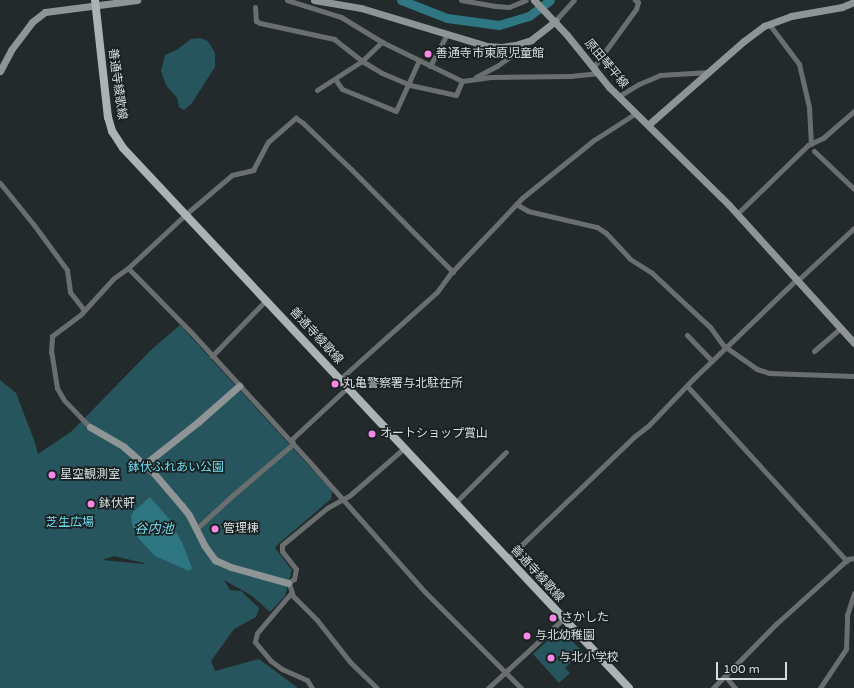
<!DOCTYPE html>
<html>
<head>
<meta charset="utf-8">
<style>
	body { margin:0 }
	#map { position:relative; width:854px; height:688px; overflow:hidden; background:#232a2c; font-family:"Varela Round","Noto Sans JP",sans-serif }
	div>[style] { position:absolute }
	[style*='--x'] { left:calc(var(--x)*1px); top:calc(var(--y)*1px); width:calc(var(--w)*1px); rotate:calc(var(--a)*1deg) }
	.green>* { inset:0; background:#27555d }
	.water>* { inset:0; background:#2d7682 }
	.river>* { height:9px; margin:-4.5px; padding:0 4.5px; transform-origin:4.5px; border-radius:4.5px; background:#2d7682 }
	.street>* { height:5px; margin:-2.5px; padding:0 2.5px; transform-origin:2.5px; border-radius:2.5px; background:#6a6e6f }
	.secondary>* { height:7px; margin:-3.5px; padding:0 3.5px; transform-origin:3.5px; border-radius:3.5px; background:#8f9596 }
	.primary>* { height:8px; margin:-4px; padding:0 4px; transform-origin:4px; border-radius:4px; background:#abb3b5 }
	.dots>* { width:11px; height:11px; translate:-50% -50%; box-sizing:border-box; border:2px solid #192122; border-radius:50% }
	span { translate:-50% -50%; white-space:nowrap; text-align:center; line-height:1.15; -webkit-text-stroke:3.5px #192122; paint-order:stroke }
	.poi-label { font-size:12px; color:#d7dddd }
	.left { translate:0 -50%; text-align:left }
	.street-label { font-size:12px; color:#d7dddd }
	.park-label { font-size:12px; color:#71def0 }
	.water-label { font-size:13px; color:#72dff1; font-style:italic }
	.scale { position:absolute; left:716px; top:662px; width:71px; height:18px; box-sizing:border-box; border:2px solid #d7dddd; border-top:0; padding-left:5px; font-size:12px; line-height:14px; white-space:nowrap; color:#d7dddd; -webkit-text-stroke:3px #192122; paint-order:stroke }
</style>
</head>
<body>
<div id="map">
	<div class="green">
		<i style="clip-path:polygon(200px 38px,208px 41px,215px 53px,215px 67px,192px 103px,184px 110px,179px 107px,177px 98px,166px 85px,161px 71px,165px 55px,178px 49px,191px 39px)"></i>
		<i style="clip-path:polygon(evenodd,180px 325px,332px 491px,331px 499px,277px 545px,275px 548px,292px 570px,285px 596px,270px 612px,252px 596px,224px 580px,230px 590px,241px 591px,259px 608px,256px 617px,234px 629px,211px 661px,215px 671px,259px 659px,298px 688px,0 688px,0 380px,16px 393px,34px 440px,38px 454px,72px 431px,151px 350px,180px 325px,114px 556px,144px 563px,144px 564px,102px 560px,114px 556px)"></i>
		<i style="clip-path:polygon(557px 632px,564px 633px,582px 651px,565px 668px,570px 673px,559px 683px,533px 654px)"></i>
	</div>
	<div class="water">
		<i style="clip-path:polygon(150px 497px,170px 520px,183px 545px,192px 568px,189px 571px,155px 556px,139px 539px,133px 529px,131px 517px,133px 512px)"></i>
	</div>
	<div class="river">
		<i style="--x:401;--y:0;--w:49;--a:21.4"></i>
		<i style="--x:447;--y:18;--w:52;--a:7.7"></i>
		<i style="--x:499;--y:25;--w:31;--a:-17"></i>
		<i style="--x:529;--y:16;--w:26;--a:-37"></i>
	</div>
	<div class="street">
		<i style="--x:287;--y:0;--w:57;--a:17.5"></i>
		<i style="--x:341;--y:17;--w:48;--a:31.4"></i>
		<i style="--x:382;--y:42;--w:89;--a:26"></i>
		<i style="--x:462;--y:81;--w:29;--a:-8"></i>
		<i style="--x:491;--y:77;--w:79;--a:-0.7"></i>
		<i style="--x:570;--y:76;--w:27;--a:-6"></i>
		<i style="--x:461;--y:0;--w:35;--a:10"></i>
		<i style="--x:495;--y:6;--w:14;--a:4"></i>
		<i style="--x:509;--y:7;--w:18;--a:-22"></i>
		<i style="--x:255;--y:7;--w:14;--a:86"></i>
		<i style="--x:256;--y:21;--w:4;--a:27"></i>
		<i style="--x:260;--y:23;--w:76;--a:12.2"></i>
		<i style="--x:334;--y:39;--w:36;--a:38"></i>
		<i style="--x:362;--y:61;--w:23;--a:31"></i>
		<i style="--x:382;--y:73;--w:30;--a:23"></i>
		<i style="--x:410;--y:85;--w:47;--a:12.3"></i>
		<i style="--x:456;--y:95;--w:15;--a:-67"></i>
		<i style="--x:555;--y:21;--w:28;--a:-48"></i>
		<i style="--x:769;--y:24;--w:50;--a:53.1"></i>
		<i style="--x:799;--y:64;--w:44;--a:76.9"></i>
		<i style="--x:809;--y:107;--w:37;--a:87"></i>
		<i style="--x:430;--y:66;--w:36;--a:-62"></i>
		<i style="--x:593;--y:68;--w:73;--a:-53.9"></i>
		<i style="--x:636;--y:9;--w:7;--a:-74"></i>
		<i style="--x:638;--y:2;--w:4;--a:-146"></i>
		<i style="--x:476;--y:77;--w:24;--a:-28"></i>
		<i style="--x:497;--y:66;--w:27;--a:-36"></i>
		<i style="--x:519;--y:50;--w:6;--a:-129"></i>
		<i style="--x:335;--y:79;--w:12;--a:55"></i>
		<i style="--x:342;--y:89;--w:58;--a:22.2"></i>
		<i style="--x:396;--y:111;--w:56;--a:-65.7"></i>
		<i style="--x:317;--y:90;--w:54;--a:-32.8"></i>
		<i style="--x:362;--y:61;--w:28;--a:-44"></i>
		<i style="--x:619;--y:96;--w:23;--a:-31"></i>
		<i style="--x:639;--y:84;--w:23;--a:-23"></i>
		<i style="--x:660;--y:75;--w:49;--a:-3.5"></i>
		<i style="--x:814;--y:151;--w:55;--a:43.5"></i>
		<i style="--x:0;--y:183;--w:54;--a:51"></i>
		<i style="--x:34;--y:225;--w:56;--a:53.7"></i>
		<i style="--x:67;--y:270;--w:22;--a:82"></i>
		<i style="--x:70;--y:292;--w:23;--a:52"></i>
		<i style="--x:516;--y:204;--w:14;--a:30"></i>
		<i style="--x:528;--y:211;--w:71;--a:13.1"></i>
		<i style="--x:597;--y:227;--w:11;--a:34"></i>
		<i style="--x:606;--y:233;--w:35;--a:47"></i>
		<i style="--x:630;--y:259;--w:26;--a:32"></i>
		<i style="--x:652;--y:273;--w:79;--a:43"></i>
		<i style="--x:710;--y:327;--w:24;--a:54"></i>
		<i style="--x:724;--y:346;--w:40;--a:34.9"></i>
		<i style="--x:757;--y:369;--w:13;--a:18"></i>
		<i style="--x:769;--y:373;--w:85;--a:2"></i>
		<i style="--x:737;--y:214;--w:99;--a:-44.2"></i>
		<i style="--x:808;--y:145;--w:17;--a:-25"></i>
		<i style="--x:823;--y:138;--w:41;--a:-41.1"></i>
		<i style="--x:128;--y:268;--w:88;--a:45.5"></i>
		<i style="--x:190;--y:331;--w:184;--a:47.6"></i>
		<i style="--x:314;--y:467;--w:167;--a:48.4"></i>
		<i style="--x:425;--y:592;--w:136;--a:45"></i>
		<i style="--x:797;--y:281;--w:78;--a:-42.9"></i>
		<i style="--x:687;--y:335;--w:36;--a:46"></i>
		<i style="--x:814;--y:351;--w:35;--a:-41"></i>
		<i style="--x:212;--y:356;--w:78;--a:-46"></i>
		<i style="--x:340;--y:379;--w:130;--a:-41.9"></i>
		<i style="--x:437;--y:292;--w:22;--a:-54"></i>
		<i style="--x:450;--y:274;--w:105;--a:-46.5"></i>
		<i style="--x:522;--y:198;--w:92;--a:-38.9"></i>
		<i style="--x:594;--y:140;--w:50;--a:-32.7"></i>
		<i style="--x:687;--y:386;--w:237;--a:47.6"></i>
		<i style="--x:90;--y:427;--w:37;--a:-134"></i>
		<i style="--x:64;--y:400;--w:14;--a:-120"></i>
		<i style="--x:57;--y:388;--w:36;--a:-99"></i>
		<i style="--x:51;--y:352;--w:16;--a:-86"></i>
		<i style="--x:52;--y:336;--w:38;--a:-37"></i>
		<i style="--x:82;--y:313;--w:47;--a:-47.6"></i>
		<i style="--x:114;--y:278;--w:16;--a:-35"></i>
		<i style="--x:127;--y:269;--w:81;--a:-43"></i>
		<i style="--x:186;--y:214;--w:60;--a:-40.3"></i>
		<i style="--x:232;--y:175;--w:22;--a:-13"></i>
		<i style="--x:253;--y:170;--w:32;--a:-62"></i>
		<i style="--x:268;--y:142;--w:37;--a:-41"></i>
		<i style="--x:296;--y:118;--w:9;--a:36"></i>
		<i style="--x:303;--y:123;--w:66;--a:43.8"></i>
		<i style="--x:351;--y:169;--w:145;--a:45.3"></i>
		<i style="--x:455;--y:503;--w:72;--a:-45"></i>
		<i style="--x:196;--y:529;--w:50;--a:-42.6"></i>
		<i style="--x:233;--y:495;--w:79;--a:-40.4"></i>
		<i style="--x:293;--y:444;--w:5;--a:-101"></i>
		<i style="--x:292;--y:439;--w:76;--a:-42.9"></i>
		<i style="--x:507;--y:559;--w:178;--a:-43.9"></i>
		<i style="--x:635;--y:436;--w:18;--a:-38"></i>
		<i style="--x:649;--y:425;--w:64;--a:-46.3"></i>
		<i style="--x:693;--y:379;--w:143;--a:-43.9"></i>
		<i style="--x:288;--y:583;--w:7;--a:-34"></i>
		<i style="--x:294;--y:579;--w:10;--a:-79"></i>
		<i style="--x:296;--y:569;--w:23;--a:-128"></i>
		<i style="--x:282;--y:551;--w:6;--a:-90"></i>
		<i style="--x:282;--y:545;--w:58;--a:-39.4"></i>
		<i style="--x:327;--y:508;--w:25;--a:-29"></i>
		<i style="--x:349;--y:496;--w:73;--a:-41.1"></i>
		<i style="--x:289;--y:583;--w:14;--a:73"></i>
		<i style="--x:293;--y:596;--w:34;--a:45"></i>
		<i style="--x:317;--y:620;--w:53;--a:51.8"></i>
		<i style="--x:350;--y:662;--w:37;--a:44"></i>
		<i style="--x:291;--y:593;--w:52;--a:130.4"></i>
		<i style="--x:257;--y:633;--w:9;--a:103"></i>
		<i style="--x:255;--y:642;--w:25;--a:50"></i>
		<i style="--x:271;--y:661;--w:14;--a:36"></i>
		<i style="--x:282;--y:669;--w:27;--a:24"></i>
		<i style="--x:307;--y:680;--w:9;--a:58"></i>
		<i style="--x:725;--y:676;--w:16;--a:50"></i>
		<i style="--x:488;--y:688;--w:102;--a:-42.6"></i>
		<i style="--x:713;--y:688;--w:90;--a:-45.5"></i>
		<i style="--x:776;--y:624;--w:97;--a:-42.1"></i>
		<i style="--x:848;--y:559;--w:6;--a:-9"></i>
		<i style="--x:820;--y:688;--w:47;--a:-56.3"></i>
		<i style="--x:846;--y:649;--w:34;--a:-88"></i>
		<i style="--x:847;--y:615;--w:23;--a:-72"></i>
	</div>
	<div class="secondary">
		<i style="--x:314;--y:0;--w:48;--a:9.7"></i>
		<i style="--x:361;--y:8;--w:132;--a:16.8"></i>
		<i style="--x:487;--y:46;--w:15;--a:4"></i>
		<i style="--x:502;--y:47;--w:13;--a:-9"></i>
		<i style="--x:515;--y:45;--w:17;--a:-17"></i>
		<i style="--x:531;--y:40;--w:31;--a:-38"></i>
		<i style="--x:534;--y:0;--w:48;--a:46.7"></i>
		<i style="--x:567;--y:35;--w:67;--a:51.1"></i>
		<i style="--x:609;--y:87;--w:168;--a:44.5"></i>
		<i style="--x:729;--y:205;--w:186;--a:47.8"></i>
		<i style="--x:0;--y:71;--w:24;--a:-62"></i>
		<i style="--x:11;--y:50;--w:35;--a:-53"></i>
		<i style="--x:32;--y:22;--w:16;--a:-38"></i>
		<i style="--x:45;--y:12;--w:93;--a:-7.4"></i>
		<i style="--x:648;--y:125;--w:128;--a:-41.2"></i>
		<i style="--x:744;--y:41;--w:25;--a:-37"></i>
		<i style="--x:764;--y:26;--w:29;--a:-20"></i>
		<i style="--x:791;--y:16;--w:52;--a:-10"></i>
		<i style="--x:842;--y:7;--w:13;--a:-23"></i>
		<i style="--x:90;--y:427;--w:39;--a:30"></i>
		<i style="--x:124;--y:447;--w:37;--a:41"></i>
		<i style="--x:152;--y:471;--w:46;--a:49.4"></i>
		<i style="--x:182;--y:506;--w:11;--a:52"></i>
		<i style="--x:189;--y:515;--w:34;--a:63"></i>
		<i style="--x:204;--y:545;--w:19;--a:54"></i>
		<i style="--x:215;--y:560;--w:17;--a:24"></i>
		<i style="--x:231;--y:567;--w:59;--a:15.7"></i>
		<i style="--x:145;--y:464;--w:68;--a:-38.4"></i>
		<i style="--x:198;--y:422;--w:55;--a:-41.3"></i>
	</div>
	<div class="primary">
		<i style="--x:95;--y:0;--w:118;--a:83.7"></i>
		<i style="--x:108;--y:117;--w:15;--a:74"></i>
		<i style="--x:112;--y:131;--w:20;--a:57"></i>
		<i style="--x:123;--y:148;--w:740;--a:46.86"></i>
	</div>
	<div class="dots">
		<i style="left:428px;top:54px;background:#fb87e6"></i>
		<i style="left:335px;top:384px;background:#fb87e6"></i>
		<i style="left:372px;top:434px;background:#fb87e6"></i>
		<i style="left:52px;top:475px;background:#fb87e6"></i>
		<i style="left:91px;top:504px;background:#fb87e6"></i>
		<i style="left:215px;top:529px;background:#fb87e6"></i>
		<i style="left:553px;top:618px;background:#fb87e6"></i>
		<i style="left:527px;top:636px;background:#fb87e6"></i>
		<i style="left:551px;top:658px;background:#fb87e6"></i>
	</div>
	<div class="poi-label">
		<span class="left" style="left:436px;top:54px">善通寺市東原児童館</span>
		<span class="left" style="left:343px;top:384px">丸亀警察署与北駐在所</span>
		<span class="left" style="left:380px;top:434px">オートショップ賞山</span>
		<span class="left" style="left:60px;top:475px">星空観測室</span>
		<span class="left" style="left:99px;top:504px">鉢伏軒</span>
		<span class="left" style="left:223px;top:529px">管理棟</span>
		<span class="left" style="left:561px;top:618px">さかした</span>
		<span class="left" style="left:535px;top:636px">与北幼稚園</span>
		<span class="left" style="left:559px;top:658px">与北小学校</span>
	</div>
	<div class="street-label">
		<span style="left:606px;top:64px;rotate:50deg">原田琴平線</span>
		<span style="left:117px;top:84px;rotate:82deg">善通寺綾歌線</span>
		<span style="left:316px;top:336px;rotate:47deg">善通寺綾歌線</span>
		<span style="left:537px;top:574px;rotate:47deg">善通寺綾歌線</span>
	</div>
	<div class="park-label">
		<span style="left:176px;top:468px">鉢伏ふれあい公園</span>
		<span style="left:70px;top:523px">芝生広場</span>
	</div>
	<div class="water-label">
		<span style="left:154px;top:529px">谷内池</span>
	</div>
	<div class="scale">100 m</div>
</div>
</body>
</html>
